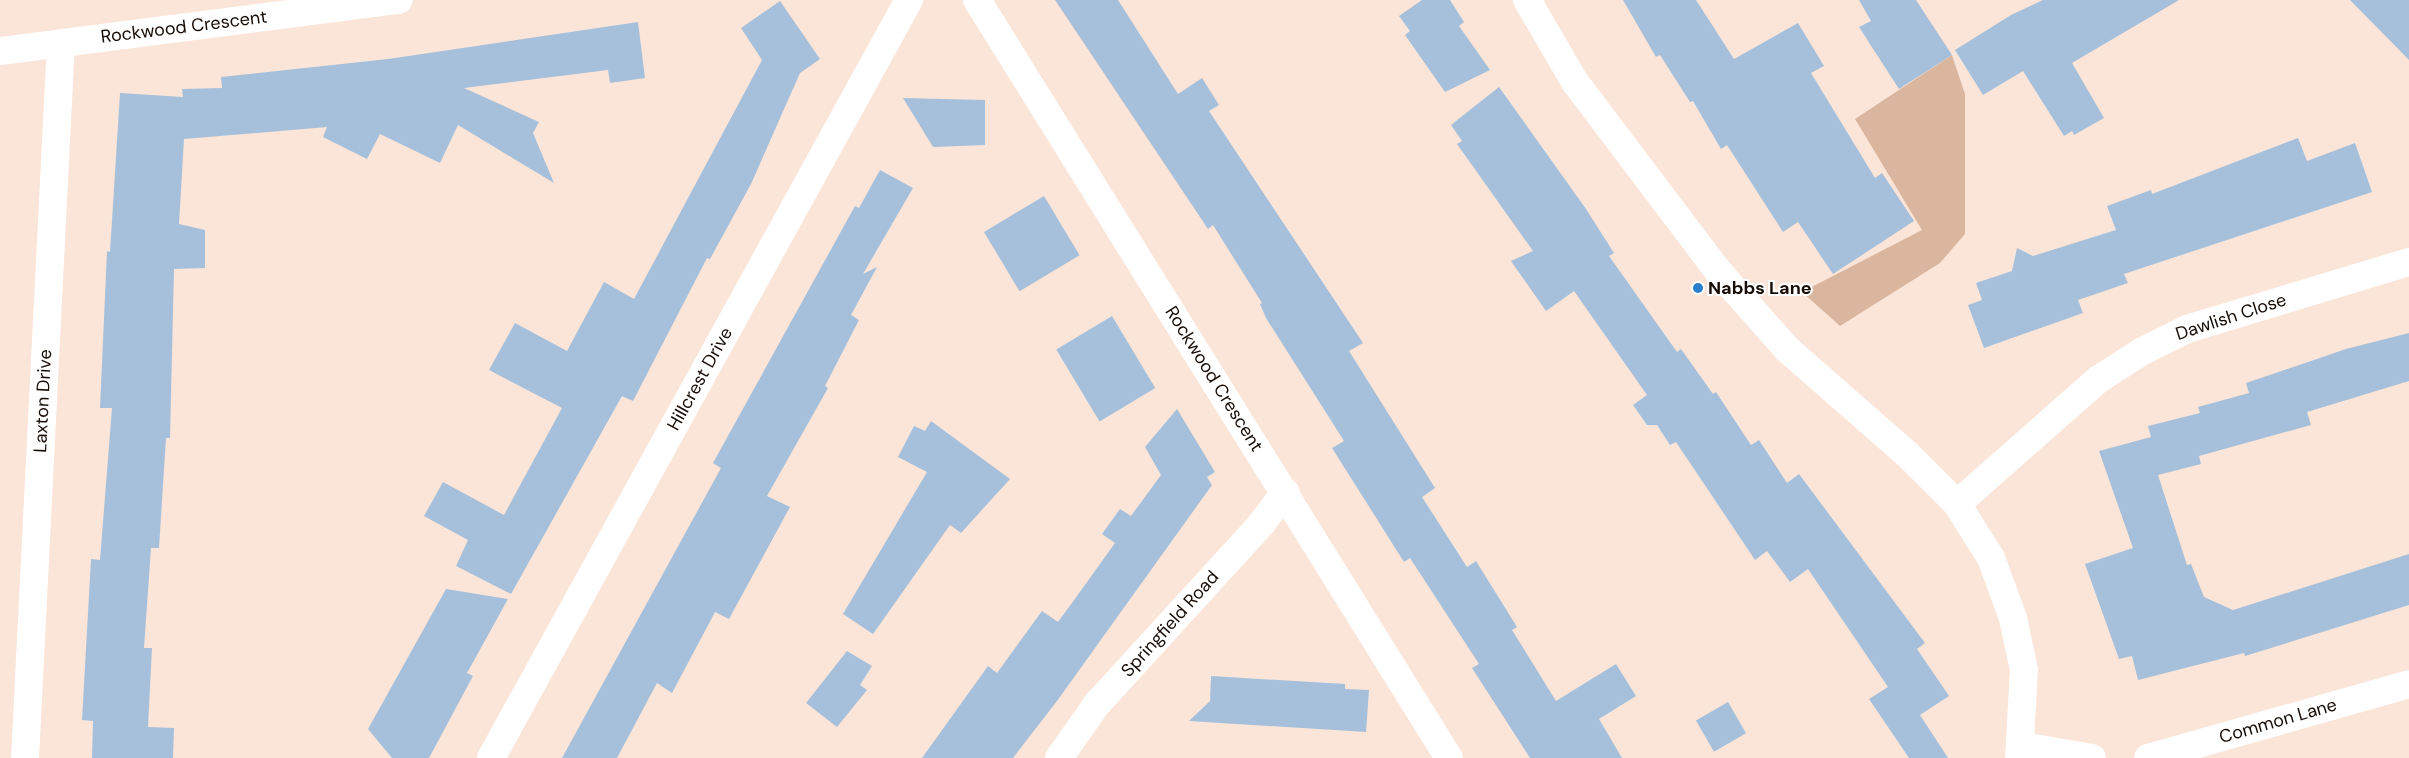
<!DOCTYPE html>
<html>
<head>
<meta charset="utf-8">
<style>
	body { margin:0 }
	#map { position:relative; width:2409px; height:758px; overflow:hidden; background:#fae5d8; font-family:"DM Sans",sans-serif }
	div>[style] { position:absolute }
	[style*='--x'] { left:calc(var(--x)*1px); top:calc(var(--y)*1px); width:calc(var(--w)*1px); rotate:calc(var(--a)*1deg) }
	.green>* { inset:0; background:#dbb69e }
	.building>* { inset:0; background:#a6c0db; transform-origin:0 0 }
	.minor>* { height:28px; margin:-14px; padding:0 14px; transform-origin:14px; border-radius:14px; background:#fff }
	.dots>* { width:14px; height:14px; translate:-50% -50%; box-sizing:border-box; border:2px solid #fff; border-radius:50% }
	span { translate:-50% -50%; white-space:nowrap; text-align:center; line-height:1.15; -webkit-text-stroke:4px #fff; paint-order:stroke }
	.street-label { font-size:18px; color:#170c05 }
	.poi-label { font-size:18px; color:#170c05; font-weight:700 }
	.left { translate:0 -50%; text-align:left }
</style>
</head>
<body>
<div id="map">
	<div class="green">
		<i style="clip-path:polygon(1952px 55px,1965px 94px,1965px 234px,1940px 263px,1840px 326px,1802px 292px,1922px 230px,1855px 119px)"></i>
	</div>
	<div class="building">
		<i style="clip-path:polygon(1055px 0,1118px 0,1178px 94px,1202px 78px,1219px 105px,1209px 111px,1363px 343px,1349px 351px,1435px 488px,1422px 497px,1467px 567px,1476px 561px,1517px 627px,1512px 630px,1556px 701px,1616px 664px,1636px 696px,1599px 719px,1622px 758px,1530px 758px,1472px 668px,1479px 664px,1410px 558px,1404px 562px,1332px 448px,1344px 441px,1266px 318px,1260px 304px,1262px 303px,1213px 225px,1208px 229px)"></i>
		<i style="clip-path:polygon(1422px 0,1450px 0,1464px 22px,1459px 26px,1490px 70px,1445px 92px,1405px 35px,1410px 31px,1399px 16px)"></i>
		<i style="clip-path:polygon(1623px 0,1696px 0,1734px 59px,1798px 23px,1824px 66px,1811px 73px,1875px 178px,1882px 173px,1914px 221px,1833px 274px,1798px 222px,1783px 232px,1727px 145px,1721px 149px,1693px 101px,1690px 102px,1660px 55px,1656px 57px)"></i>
		<i style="clip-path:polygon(1859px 0,1916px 0,1952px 55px,1899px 89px,1859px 27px,1871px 21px)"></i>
		<i style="clip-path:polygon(2043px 0,2179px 0,2072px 63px,2104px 118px,2074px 135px,2072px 131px,2064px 136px,2023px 71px,1983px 95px,1955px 50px,2011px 15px)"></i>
		<i style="clip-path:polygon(2350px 0,2409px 0,2409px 60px)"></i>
		<i style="clip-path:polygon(780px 1px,820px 59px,800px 73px,751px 184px,710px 259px,707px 258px,633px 401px,622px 396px,511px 594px,456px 566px,468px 540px,424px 516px,443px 482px,504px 515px,562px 408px,489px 370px,515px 323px,567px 351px,604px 282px,634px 299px,762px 60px,741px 28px)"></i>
		<i style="clip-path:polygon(638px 22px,645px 78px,610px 83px,608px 70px,464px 88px,539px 122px,533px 133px,554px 183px,458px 125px,440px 163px,380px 134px,367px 159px,323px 137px,327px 127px,184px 139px,179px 224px,205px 230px,205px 268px,174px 269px,170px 438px,166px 438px,159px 548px,151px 548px,144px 648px,152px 648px,148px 727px,174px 728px,173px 758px,92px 758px,93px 721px,82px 720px,91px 559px,100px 560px,112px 408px,100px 408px,107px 251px,110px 252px,120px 93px,183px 97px,182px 89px,222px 88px,221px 77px,388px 59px)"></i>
		<i style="clip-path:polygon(1499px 87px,1586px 209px,1614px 253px,1609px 256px,1677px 352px,1681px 349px,1713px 394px,1716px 392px,1751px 445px,1759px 440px,1787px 483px,1799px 474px,1925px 643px,1917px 649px,1949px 696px,1920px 715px,1948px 758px,1909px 758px,1869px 699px,1888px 687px,1808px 569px,1790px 582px,1767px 551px,1755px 560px,1676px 442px,1670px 445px,1657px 425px,1647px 425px,1633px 405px,1647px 395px,1574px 291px,1546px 311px,1511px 261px,1533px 251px,1457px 144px,1462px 141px,1451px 125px)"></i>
		<i style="clip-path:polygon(903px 98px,985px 100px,985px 145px,933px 147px)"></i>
		<i style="clip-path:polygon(2298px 138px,2307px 161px,2355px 143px,2372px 192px,2124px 274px,2128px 283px,2078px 300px,2083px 313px,1984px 348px,1968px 305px,1982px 300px,1976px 283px,2012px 271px,2017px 248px,2033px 256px,2116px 230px,2107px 206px,2151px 190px,2152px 194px)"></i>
		<i style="clip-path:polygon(880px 170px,913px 188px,863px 274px,877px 267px,851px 315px,859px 320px,825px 386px,828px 388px,767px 496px,790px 507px,729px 619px,715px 612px,672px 693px,657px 683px,617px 758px,562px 758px,721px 468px,713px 463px,855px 206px,859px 208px)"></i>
		<i style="left:1044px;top:196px;width:69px;height:70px;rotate:59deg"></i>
		<i style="left:1112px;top:316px;width:84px;height:65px;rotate:59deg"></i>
		<i style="clip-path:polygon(2409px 333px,2409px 381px,2307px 412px,2311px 425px,2199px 456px,2201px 464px,2158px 475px,2187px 565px,2191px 564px,2204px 597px,2233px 610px,2409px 554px,2409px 605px,2245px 656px,2244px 653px,2138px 680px,2132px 656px,2119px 659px,2085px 564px,2133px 548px,2099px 451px,2151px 437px,2148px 426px,2200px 413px,2198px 407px,2249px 393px,2246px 383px,2346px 349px)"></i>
		<i style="clip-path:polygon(1177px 409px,1215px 472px,1207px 477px,1212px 485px,1057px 701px,1013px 758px,922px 758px,988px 666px,997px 673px,1042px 611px,1058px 622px,1077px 596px,1115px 543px,1102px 534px,1120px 509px,1131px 516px,1161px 475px,1145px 447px)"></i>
		<i style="clip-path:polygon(931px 421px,1010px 479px,961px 533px,950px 525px,873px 634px,843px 614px,927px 472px,898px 457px,914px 426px,925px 431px)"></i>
		<i style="clip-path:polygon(446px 589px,508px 599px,467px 673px,473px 676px,429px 758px,392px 758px,368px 729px)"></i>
		<i style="clip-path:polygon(847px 651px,872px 666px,860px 685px,867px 690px,837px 727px,806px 703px)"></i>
		<i style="clip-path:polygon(1211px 676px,1345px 684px,1345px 689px,1369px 690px,1366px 732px,1189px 721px,1210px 701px)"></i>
		<i style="left:1728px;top:702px;width:36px;height:37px;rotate:60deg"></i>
	</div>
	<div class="minor">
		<i style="--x:977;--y:0;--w:893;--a:58.09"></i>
		<i style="--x:1527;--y:0;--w:95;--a:59.7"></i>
		<i style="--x:1575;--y:82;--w:237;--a:52.9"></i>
		<i style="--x:1718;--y:271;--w:104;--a:48.5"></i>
		<i style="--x:1787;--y:349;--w:159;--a:41.2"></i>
		<i style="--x:1907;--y:454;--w:71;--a:45"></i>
		<i style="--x:1957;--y:504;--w:64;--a:57.8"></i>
		<i style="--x:1991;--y:558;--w:64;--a:69.9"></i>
		<i style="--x:2013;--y:618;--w:53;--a:78.1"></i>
		<i style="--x:2024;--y:670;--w:88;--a:93.3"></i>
		<i style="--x:0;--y:51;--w:402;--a:-7.3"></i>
		<i style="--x:1957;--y:504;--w:189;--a:-41.4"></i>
		<i style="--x:2099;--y:379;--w:50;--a:-32.7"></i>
		<i style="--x:2141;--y:352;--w:51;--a:-26.6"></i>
		<i style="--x:2187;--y:329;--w:232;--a:-16.8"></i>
		<i style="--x:2022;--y:746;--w:71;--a:9.7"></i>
		<i style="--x:25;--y:758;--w:716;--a:-87.12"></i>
		<i style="--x:491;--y:758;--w:866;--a:-61.13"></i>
		<i style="--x:1059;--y:758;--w:66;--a:-54.9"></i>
		<i style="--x:1097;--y:704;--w:245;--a:-47.6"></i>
		<i style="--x:1262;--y:523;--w:39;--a:-53"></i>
		<i style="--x:2148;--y:758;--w:271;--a:-15.8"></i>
	</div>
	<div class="dots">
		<i style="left:1698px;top:288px;background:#297ecc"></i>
	</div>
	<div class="street-label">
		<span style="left:184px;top:27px;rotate:-7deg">Rockwood Crescent</span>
		<span style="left:2231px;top:317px;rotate:-18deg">Dawlish Close</span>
		<span style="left:700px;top:379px;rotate:-61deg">Hillcrest Drive</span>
		<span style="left:1214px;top:379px;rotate:58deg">Rockwood Crescent</span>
		<span style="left:43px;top:401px;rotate:-87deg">Laxton Drive</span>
		<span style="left:1170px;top:624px;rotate:-48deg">Springfield Road</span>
		<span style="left:2278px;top:721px;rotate:-16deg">Common Lane</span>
	</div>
	<div class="poi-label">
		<span class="left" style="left:1708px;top:288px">Nabbs Lane</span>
	</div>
</div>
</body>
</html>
